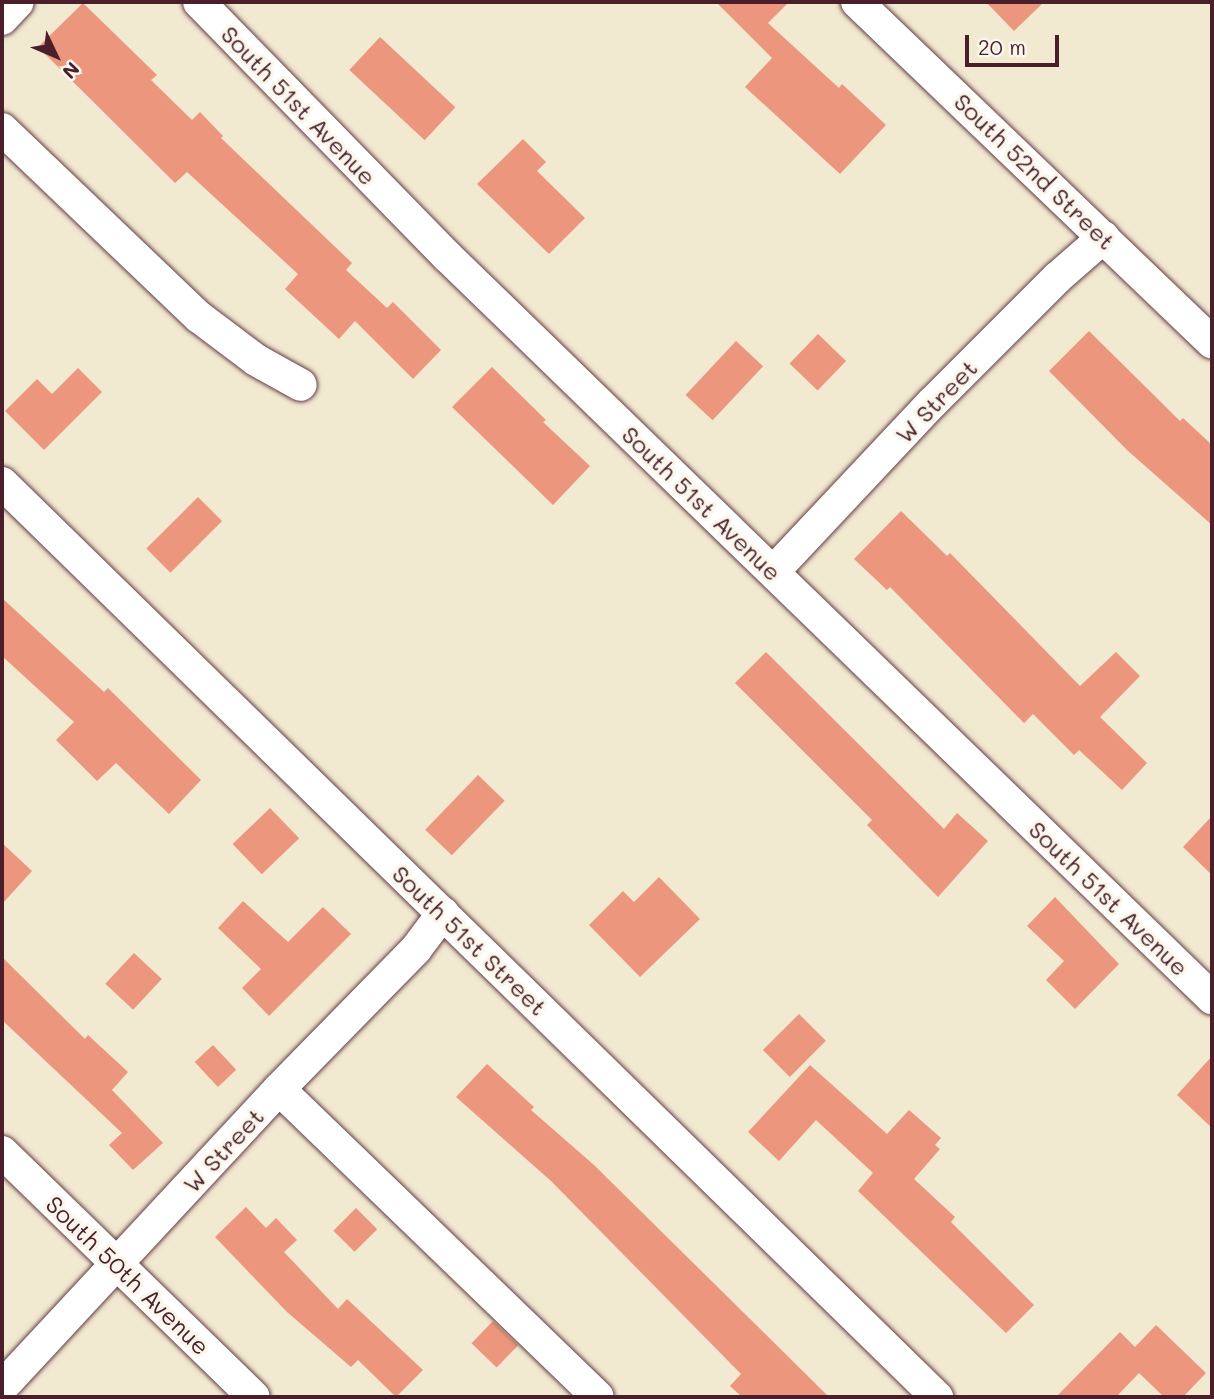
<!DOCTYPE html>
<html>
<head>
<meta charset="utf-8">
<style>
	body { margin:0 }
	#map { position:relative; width:1214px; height:1399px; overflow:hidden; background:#f2e9d1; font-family:Mali,sans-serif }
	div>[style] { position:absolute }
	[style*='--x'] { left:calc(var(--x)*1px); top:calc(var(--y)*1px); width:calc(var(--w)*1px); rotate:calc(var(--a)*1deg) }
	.building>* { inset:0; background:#ec967e; transform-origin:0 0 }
	.roads { filter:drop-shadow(0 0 2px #633d44) drop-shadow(0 0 2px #633d44) }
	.minor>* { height:32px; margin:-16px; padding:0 16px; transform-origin:16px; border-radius:16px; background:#fff }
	span { translate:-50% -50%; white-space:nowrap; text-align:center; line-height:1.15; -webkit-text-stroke:7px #fbf7ec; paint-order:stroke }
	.street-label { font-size:24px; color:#4a1f2b }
	.frame { position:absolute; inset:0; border:4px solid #4a1f2b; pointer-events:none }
	.north { position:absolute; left:21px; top:21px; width:70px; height:70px; -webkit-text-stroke:5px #fbf7ec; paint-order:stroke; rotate:134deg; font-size:19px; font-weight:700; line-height:28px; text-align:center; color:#4a1f2b }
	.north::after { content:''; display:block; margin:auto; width:24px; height:32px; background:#4a1f2b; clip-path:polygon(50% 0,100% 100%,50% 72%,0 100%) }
	.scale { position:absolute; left:965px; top:35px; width:94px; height:32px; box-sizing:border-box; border:4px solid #4a1f2b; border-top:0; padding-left:9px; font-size:21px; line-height:24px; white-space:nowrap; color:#4a1f2b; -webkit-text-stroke:5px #fbf7ec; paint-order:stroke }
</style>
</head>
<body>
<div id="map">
	<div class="building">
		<i style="clip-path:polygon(716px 2px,789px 2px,768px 23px,839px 88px,842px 84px,886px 125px,840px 174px,745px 87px,772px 58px)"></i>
		<i style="clip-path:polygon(986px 2px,1044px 2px,1014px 31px)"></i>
		<i style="clip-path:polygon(83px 3px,157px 75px,151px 80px,192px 120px,200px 112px,223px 136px,221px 138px,352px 263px,346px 270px,387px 308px,393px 302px,441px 350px,413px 379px,355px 321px,339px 339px,285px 289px,298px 274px,187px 172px,175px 183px,38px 47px)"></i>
		<i style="left:380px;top:37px;width:103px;height:45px;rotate:43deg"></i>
		<i style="clip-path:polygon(523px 139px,546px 162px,537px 171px,585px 218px,549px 254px,477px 184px)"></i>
		<i style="clip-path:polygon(1089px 331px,1180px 421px,1183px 418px,1212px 445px,1212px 525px,1127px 450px,1049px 371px)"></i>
		<i style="left:818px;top:334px;width:39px;height:41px;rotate:44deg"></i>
		<i style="left:736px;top:341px;width:37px;height:74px;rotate:43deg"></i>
		<i style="clip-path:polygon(492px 367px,546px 420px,543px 422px,590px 466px,553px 505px,452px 407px)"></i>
		<i style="clip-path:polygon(78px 368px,102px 392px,44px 450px,5px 411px,37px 379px,52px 394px)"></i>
		<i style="left:198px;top:497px;width:34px;height:73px;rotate:45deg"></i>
		<i style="clip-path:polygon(901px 511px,947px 556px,950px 553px,1080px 686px,1116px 652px,1140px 676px,1100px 717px,1147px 763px,1122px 790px,1079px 750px,1074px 755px,1033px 714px,1024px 723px,890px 587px,887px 590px,854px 559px)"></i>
		<i style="clip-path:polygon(2px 598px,104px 692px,108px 688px,201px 780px,169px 814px,116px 763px,97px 781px,56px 740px,74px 722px,2px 656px)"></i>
		<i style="clip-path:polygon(766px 652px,944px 829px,957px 813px,988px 841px,938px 897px,867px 825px,872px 820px,735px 683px)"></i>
		<i style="left:478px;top:775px;width:37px;height:76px;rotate:44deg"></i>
		<i style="left:270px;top:808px;width:42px;height:52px;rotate:46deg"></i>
		<i style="clip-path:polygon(1212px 816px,1212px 875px,1183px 847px)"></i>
		<i style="clip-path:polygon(2px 843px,32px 871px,2px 904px)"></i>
		<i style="clip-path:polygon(659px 877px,700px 919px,640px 977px,589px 925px,623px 891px,634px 902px)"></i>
		<i style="clip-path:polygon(1055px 897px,1119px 964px,1075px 1009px,1046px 980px,1064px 961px,1027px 926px)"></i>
		<i style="clip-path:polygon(243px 901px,288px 942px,323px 907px,351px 934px,269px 1016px,242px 988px,261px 969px,218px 928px)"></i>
		<i style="left:134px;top:953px;width:38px;height:42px;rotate:43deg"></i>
		<i style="clip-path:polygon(2px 957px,85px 1039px,88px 1035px,128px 1072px,112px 1090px,163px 1143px,133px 1170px,109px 1145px,122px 1133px,2px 1020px)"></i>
		<i style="left:799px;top:1014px;width:38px;height:51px;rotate:45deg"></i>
		<i style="left:213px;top:1045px;width:34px;height:25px;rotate:47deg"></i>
		<i style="clip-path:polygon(1212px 1056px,1212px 1128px,1177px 1095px)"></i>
		<i style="clip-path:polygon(487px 1064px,534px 1107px,531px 1110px,594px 1165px,829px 1397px,742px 1397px,730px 1386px,741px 1374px,551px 1181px,456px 1097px)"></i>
		<i style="clip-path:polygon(810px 1065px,887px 1134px,909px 1110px,941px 1138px,935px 1145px,940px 1149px,914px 1179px,955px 1217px,951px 1222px,1034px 1305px,1006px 1333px,858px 1191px,873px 1173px,816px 1120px,779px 1161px,748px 1132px)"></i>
		<i style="clip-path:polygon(246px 1207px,266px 1228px,276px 1218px,297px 1240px,284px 1252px,338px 1309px,347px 1299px,423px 1370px,396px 1397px,358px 1360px,351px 1367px,287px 1312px,215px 1237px)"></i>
		<i style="left:356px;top:1208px;width:30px;height:32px;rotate:45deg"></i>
		<i style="left:493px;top:1321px;width:35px;height:31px;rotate:44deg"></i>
		<i style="clip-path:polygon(1156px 1325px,1206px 1373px,1183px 1397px,1164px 1397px,1139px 1373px,1116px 1397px,1056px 1397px,1120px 1332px,1135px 1347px)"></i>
	</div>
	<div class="roads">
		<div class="minor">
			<i style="--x:199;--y:2;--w:355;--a:45.7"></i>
			<i style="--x:447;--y:256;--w:1066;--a:44.13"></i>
			<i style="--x:857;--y:2;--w:492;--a:43.8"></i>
			<i style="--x:2;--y:19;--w:23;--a:-47"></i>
			<i style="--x:2;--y:129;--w:272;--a:43.7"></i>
			<i style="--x:199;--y:317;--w:71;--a:37"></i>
			<i style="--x:256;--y:360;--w:51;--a:29.1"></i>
			<i style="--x:2;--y:483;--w:1308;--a:44.35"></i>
			<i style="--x:774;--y:571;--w:231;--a:-46.8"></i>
			<i style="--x:932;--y:403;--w:177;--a:-45"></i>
			<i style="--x:1057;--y:278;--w:62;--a:-41.1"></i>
			<i style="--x:279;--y:1089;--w:443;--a:44"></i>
			<i style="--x:2;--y:1152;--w:351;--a:44.2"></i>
			<i style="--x:2;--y:1387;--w:407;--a:-47.1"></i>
			<i style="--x:279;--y:1089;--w:196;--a:-45.6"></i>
			<i style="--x:416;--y:949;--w:45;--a:-53.1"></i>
		</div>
	</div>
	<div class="street-label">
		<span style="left:299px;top:105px;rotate:46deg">South 51st Avenue</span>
		<span style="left:1035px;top:171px;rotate:44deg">South 52nd Street</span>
		<span style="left:936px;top:401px;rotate:-46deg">W Street</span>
		<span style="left:702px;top:503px;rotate:44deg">South 51st Avenue</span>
		<span style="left:1109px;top:898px;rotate:44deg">South 51st Avenue</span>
		<span style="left:470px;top:940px;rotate:44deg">South 51st Street</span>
		<span style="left:223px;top:1150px;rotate:-47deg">W Street</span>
		<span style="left:128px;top:1275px;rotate:44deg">South 50th Avenue</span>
	</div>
	<div class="frame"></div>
	<div class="north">N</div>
	<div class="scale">20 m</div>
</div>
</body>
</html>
